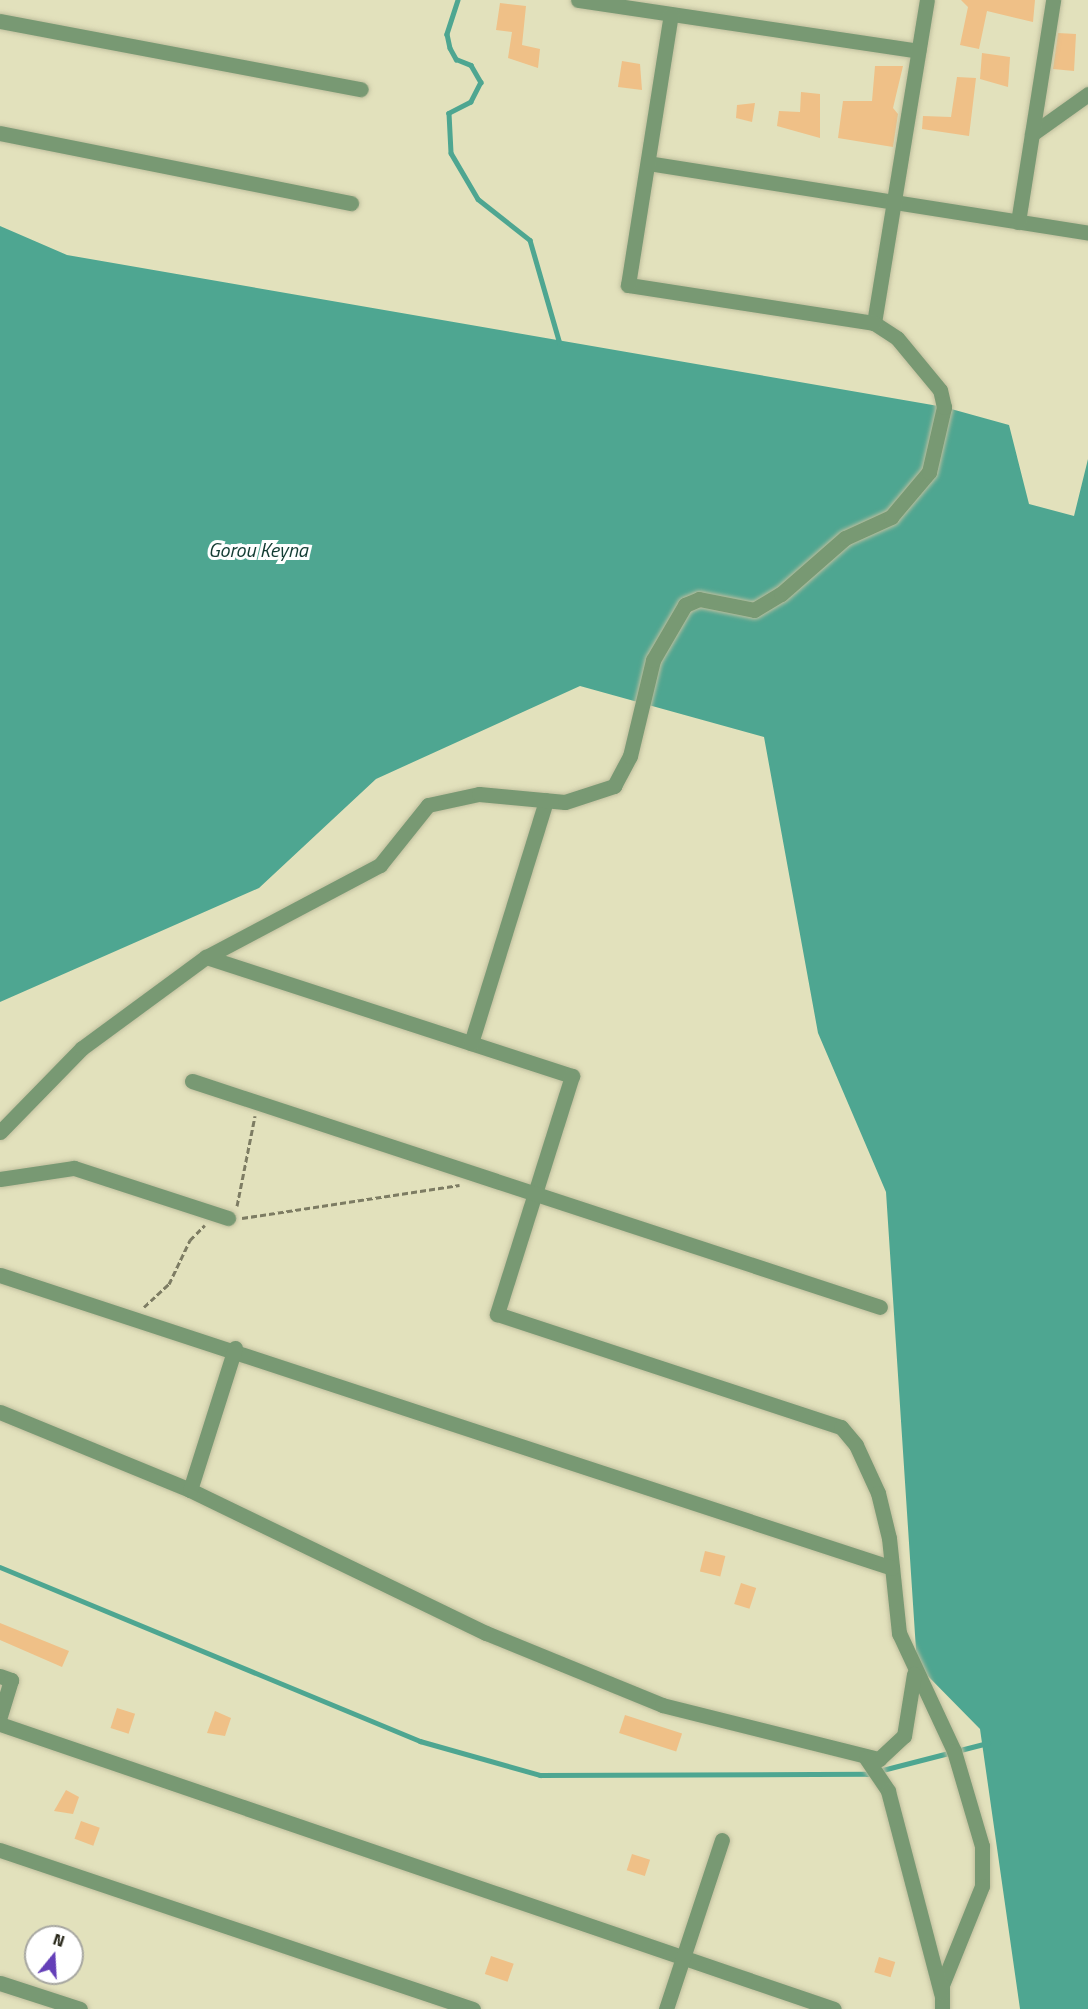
<!DOCTYPE html>
<html>
<head>
<meta charset="utf-8">
<style>
	body { margin:0 }
	#map { position:relative; width:1088px; height:2009px; overflow:hidden; background:#e2e1bc; font-family:"Titillium Web",sans-serif }
	div>[style] { position:absolute }
	[style*='--x'] { left:calc(var(--x)*1px); top:calc(var(--y)*1px); width:calc(var(--w)*1px); rotate:calc(var(--a)*1deg) }
	.water>* { inset:0; background:#4ea691 }
	.stream>* { height:4.5px; margin:-2.25px; padding:0 2.25px; transform-origin:2.25px; border-radius:2.25px; background:#4ea691 }
	.building>* { inset:0; background:#efc087; transform-origin:0 0 }
	.path>* { height:3px; margin-top:-1.5px; transform-origin:0; background:repeating-linear-gradient(90deg,#7d7c63 0 6px,transparent 0 9px) }
	.roads { filter:drop-shadow(0 0 2px #c0bf9e) drop-shadow(0 0 2px #c0bf9e) }
	.street>* { height:15px; margin:-7.5px; padding:0 7.5px; transform-origin:7.5px; border-radius:7.5px; background:#789973 }
	span { translate:-50% -50%; white-space:nowrap; text-align:center; line-height:1.15; -webkit-text-stroke:6px #fff; paint-order:stroke }
	.water-label { font-size:20px; color:#133c33; font-style:italic }
	.north { position:absolute; left:24px; top:1925px; width:60px; height:60px; box-sizing:border-box; background:#fff; border:2px solid #a7a7a1; border-radius:50%; rotate:18deg; font-size:16px; font-weight:700; line-height:24px; text-align:center; color:#232214 }
	.north::after { content:''; display:block; margin:auto; width:21px; height:27px; background:#643fb8; clip-path:polygon(50% 0,100% 100%,50% 72%,0 100%) }
</style>
</head>
<body>
<div id="map">
	<div class="water">
		<i style="clip-path:polygon(0 226px,67px 255px,944px 407px,1009px 425px,1029px 504px,1074px 516px,1088px 459px,1088px 2009px,1020px 2009px,980px 1729px,917px 1665px,886px 1192px,818px 1033px,764px 737px,580px 686px,376px 779px,259px 888px,0 1002px)"></i>
	</div>
	<div class="stream">
		<i style="--x:458;--y:0;--w:36;--a:108"></i>
		<i style="--x:447;--y:34;--w:14;--a:78"></i>
		<i style="--x:450;--y:48;--w:13;--a:61"></i>
		<i style="--x:456;--y:59;--w:16;--a:22"></i>
		<i style="--x:471;--y:65;--w:20;--a:60"></i>
		<i style="--x:481;--y:82;--w:22;--a:117"></i>
		<i style="--x:471;--y:102;--w:25;--a:153"></i>
		<i style="--x:449;--y:113;--w:40;--a:87.1"></i>
		<i style="--x:451;--y:153;--w:53;--a:59.6"></i>
		<i style="--x:478;--y:199;--w:66;--a:38.3"></i>
		<i style="--x:530;--y:240;--w:108;--a:73.9"></i>
		<i style="--x:0;--y:1567;--w:455;--a:22.5"></i>
		<i style="--x:420;--y:1741;--w:125;--a:15.8"></i>
		<i style="--x:540;--y:1775;--w:327;--a:-0.2"></i>
		<i style="--x:867;--y:1774;--w:125;--a:-14.4"></i>
	</div>
	<div class="building">
		<i style="clip-path:polygon(961px 0,1035px 0,1033px 22px,987px 11px,979px 49px,960px 45px,968px 7px)"></i>
		<i style="clip-path:polygon(500px 3px,526px 6px,522px 45px,540px 49px,538px 68px,508px 58px,512px 32px,496px 30px)"></i>
		<i style="clip-path:polygon(1058px 33px,1076px 34px,1074px 71px,1053px 69px)"></i>
		<i style="clip-path:polygon(982px 53px,1010px 57px,1008px 87px,980px 79px)"></i>
		<i style="clip-path:polygon(622px 61px,640px 64px,642px 90px,618px 87px)"></i>
		<i style="clip-path:polygon(875px 66px,903px 66px,893px 108px,898px 114px,893px 147px,838px 138px,843px 101px,872px 101px)"></i>
		<i style="clip-path:polygon(957px 77px,976px 78px,969px 136px,922px 129px,923px 116px,951px 117px)"></i>
		<i style="clip-path:polygon(801px 92px,820px 94px,820px 138px,777px 126px,779px 111px,800px 112px)"></i>
		<i style="clip-path:polygon(755px 103px,752px 122px,736px 118px,737px 105px)"></i>
		<i style="left:705px;top:1551px;width:21px;height:21px;rotate:14deg"></i>
		<i style="left:741px;top:1583px;width:16px;height:22px;rotate:18deg"></i>
		<i style="clip-path:polygon(0 1623px,69px 1651px,62px 1667px,0 1640px)"></i>
		<i style="left:117px;top:1708px;width:19px;height:21px;rotate:18deg"></i>
		<i style="clip-path:polygon(215px 1711px,231px 1718px,225px 1736px,207px 1733px)"></i>
		<i style="left:625px;top:1715px;width:60px;height:19px;rotate:18deg"></i>
		<i style="clip-path:polygon(66px 1790px,79px 1797px,73px 1814px,54px 1811px)"></i>
		<i style="left:81px;top:1821px;width:20px;height:19px;rotate:20deg"></i>
		<i style="left:632px;top:1854px;width:19px;height:17px;rotate:18deg"></i>
		<i style="left:491px;top:1956px;width:24px;height:19px;rotate:19deg"></i>
		<i style="left:879px;top:1957px;width:17px;height:16px;rotate:17deg"></i>
	</div>
	<div class="path">
		<i style="--x:237;--y:1206;--w:92;--a:-78.7"></i>
		<i style="--x:242;--y:1218;--w:220;--a:-8.6"></i>
		<i style="--x:144;--y:1307;--w:34;--a:-43"></i>
		<i style="--x:169;--y:1284;--w:49;--a:-64.5"></i>
		<i style="--x:190;--y:1240;--w:21;--a:-45"></i>
	</div>
	<div class="roads">
		<div class="street">
			<i style="--x:578;--y:0;--w:344;--a:8.5"></i>
			<i style="--x:0;--y:21;--w:367;--a:10.7"></i>
			<i style="--x:0;--y:133;--w:358;--a:11.3"></i>
			<i style="--x:1032;--y:134;--w:69;--a:-35.5"></i>
			<i style="--x:648;--y:163;--w:446;--a:9"></i>
			<i style="--x:1018;--y:222;--w:225;--a:-81"></i>
			<i style="--x:874;--y:323;--w:327;--a:-80.7"></i>
			<i style="--x:206;--y:957;--w:385;--a:18"></i>
			<i style="--x:572;--y:1076;--w:250;--a:107.5"></i>
			<i style="--x:497;--y:1314;--w:362;--a:18.2"></i>
			<i style="--x:841;--y:1427;--w:23;--a:50"></i>
			<i style="--x:856;--y:1445;--w:53;--a:65.4"></i>
			<i style="--x:878;--y:1493;--w:46;--a:76.3"></i>
			<i style="--x:889;--y:1538;--w:96;--a:84"></i>
			<i style="--x:899;--y:1633;--w:130;--a:65"></i>
			<i style="--x:954;--y:1751;--w:99;--a:73.6"></i>
			<i style="--x:982;--y:1846;--w:40;--a:90"></i>
			<i style="--x:982;--y:1886;--w:107;--a:112"></i>
			<i style="--x:942;--y:1985;--w:24;--a:90"></i>
			<i style="--x:471;--y:1043;--w:254;--a:-72.8"></i>
			<i style="--x:192;--y:1081;--w:724;--a:18.18"></i>
			<i style="--x:0;--y:1132;--w:117;--a:-45.7"></i>
			<i style="--x:82;--y:1048;--w:154;--a:-36.3"></i>
			<i style="--x:206;--y:957;--w:197;--a:-27.9"></i>
			<i style="--x:380;--y:865;--w:77;--a:-51.3"></i>
			<i style="--x:428;--y:805;--w:52;--a:-12.2"></i>
			<i style="--x:479;--y:794;--w:86;--a:5.3"></i>
			<i style="--x:565;--y:802;--w:52;--a:-18.1"></i>
			<i style="--x:614;--y:786;--w:34;--a:-62"></i>
			<i style="--x:630;--y:756;--w:99;--a:-76.5"></i>
			<i style="--x:653;--y:660;--w:64;--a:-59.8"></i>
			<i style="--x:685;--y:605;--w:15;--a:-23"></i>
			<i style="--x:699;--y:599;--w:56;--a:11.3"></i>
			<i style="--x:754;--y:610;--w:31;--a:-31"></i>
			<i style="--x:781;--y:594;--w:85;--a:-41.2"></i>
			<i style="--x:845;--y:538;--w:51;--a:-24.5"></i>
			<i style="--x:891;--y:517;--w:59;--a:-49.8"></i>
			<i style="--x:929;--y:472;--w:67;--a:-77"></i>
			<i style="--x:944;--y:407;--w:17;--a:-103"></i>
			<i style="--x:940;--y:390;--w:67;--a:-129.6"></i>
			<i style="--x:897;--y:338;--w:27;--a:-147"></i>
			<i style="--x:874;--y:323;--w:249;--a:-171.2"></i>
			<i style="--x:628;--y:285;--w:274;--a:-81"></i>
			<i style="--x:0;--y:1179;--w:75;--a:-8.5"></i>
			<i style="--x:74;--y:1168;--w:162;--a:18"></i>
			<i style="--x:0;--y:1275;--w:939;--a:18.18"></i>
			<i style="--x:0;--y:1412;--w:205;--a:22.3"></i>
			<i style="--x:190;--y:1490;--w:329;--a:25.8"></i>
			<i style="--x:486;--y:1633;--w:190;--a:22.2"></i>
			<i style="--x:662;--y:1705;--w:224;--a:14"></i>
			<i style="--x:879;--y:1759;--w:34;--a:-43"></i>
			<i style="--x:904;--y:1736;--w:63;--a:-80.8"></i>
			<i style="--x:190;--y:1490;--w:149;--a:-72.4"></i>
			<i style="--x:0;--y:1676;--w:12;--a:20"></i>
			<i style="--x:11;--y:1680;--w:38;--a:107"></i>
			<i style="--x:0;--y:1724;--w:881;--a:18.87"></i>
			<i style="--x:866;--y:1758;--w:40;--a:56"></i>
			<i style="--x:888;--y:1791;--w:209;--a:75.3"></i>
			<i style="--x:0;--y:1850;--w:499;--a:18.6"></i>
			<i style="--x:0;--y:1983;--w:84;--a:18"></i>
			<i style="--x:666;--y:2009;--w:178;--a:-71.7"></i>
		</div>
	</div>
	<div class="water-label">
		<span style="left:258px;top:549px">Gorou Keyna</span>
	</div>
	<div class="north">N</div>
</div>
</body>
</html>
